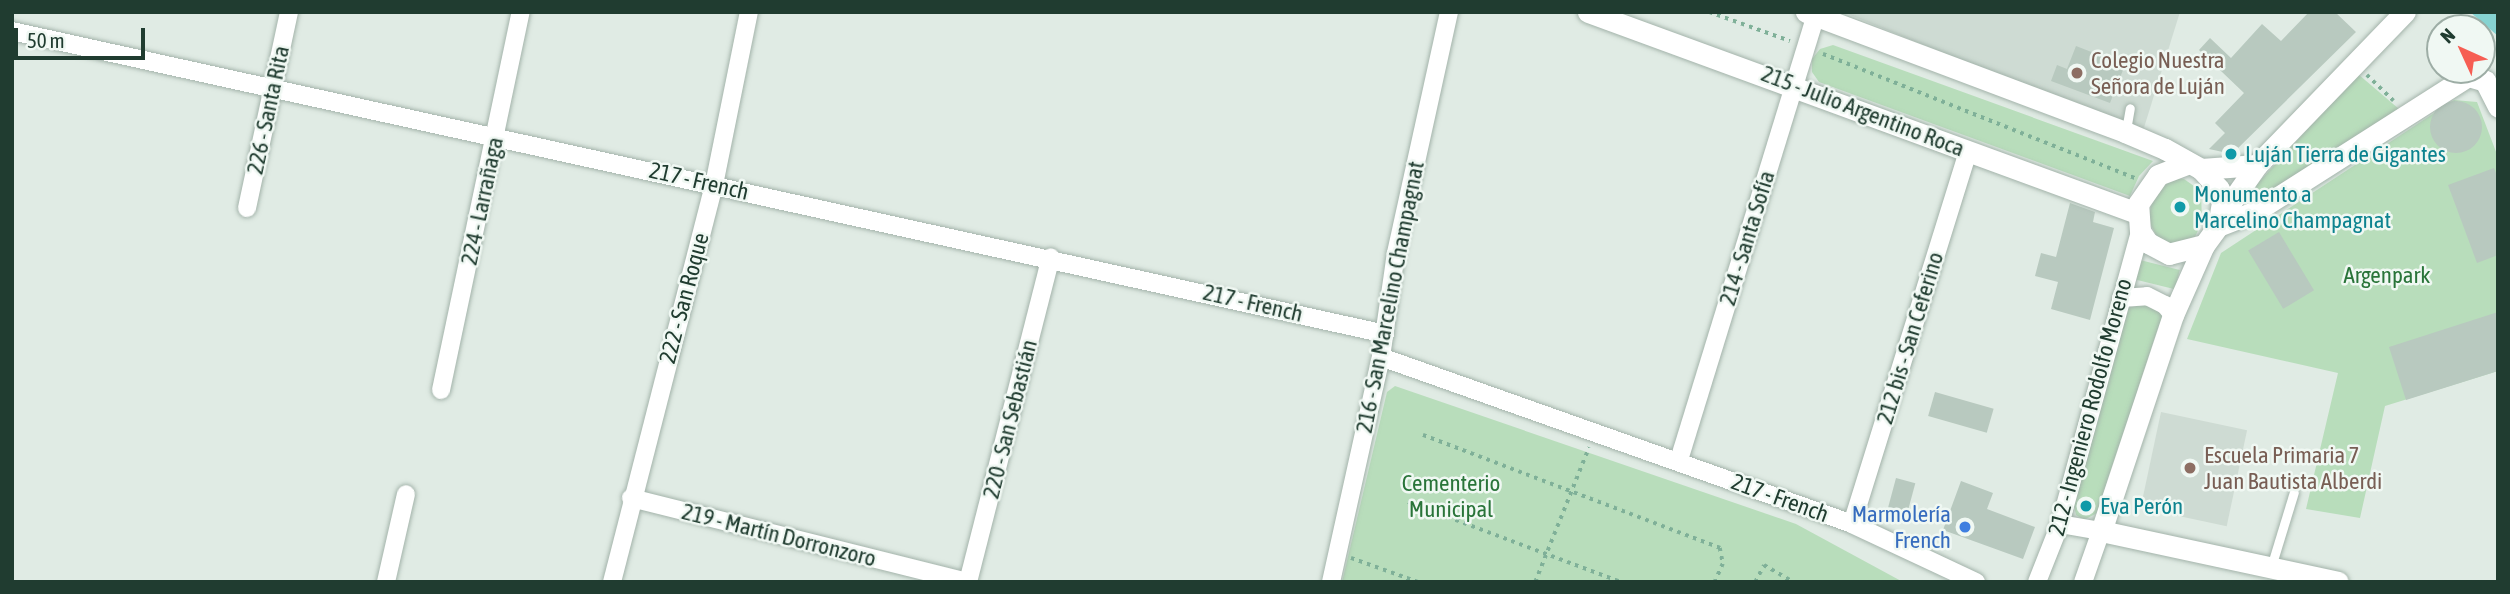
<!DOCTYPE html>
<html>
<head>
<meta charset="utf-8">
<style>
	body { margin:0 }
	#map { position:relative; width:2510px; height:594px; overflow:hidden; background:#e0ebe4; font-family:"Asap Condensed",sans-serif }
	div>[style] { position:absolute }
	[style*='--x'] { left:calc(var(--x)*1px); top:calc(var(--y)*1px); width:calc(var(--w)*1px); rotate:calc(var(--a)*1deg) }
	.built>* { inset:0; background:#cedbd3; transform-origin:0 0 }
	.green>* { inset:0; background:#b8ddbb; transform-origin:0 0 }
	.water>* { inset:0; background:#86d3d1 }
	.building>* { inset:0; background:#b8c9bf; transform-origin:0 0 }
	.round { border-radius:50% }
	.path>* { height:3.5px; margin-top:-1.75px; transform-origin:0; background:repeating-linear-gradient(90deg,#7fb098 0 3.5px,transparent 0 8.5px) }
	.roads { filter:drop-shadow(0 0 2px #a3b3aa) drop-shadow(0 0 2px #a3b3aa) }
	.service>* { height:9px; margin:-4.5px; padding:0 4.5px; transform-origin:4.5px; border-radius:4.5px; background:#fff }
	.minor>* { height:18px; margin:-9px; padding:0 9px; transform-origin:9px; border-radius:9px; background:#fff }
	.tertiary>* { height:21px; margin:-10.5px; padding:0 10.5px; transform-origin:10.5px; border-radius:10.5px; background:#fff }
	.dots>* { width:19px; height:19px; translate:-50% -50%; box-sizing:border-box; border:4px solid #f0f8f3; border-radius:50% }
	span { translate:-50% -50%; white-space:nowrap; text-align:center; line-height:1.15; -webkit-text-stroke:5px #f0f8f3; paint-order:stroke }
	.education-label { font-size:23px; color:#785e54 }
	.left { translate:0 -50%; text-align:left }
	.street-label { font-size:23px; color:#203c30 }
	.culture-label { font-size:23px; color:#0d838f }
	.park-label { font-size:23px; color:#297439 }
	.shop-label { font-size:23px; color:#366cbe }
	.right { translate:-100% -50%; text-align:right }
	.frame { position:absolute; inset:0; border:14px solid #203c30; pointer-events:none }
	.north { position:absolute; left:2426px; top:14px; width:70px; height:70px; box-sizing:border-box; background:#f0f8f3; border:2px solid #9dada5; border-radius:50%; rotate:315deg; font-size:19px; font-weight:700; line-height:28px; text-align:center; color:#203c30 }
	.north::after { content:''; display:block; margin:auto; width:24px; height:32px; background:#f65e53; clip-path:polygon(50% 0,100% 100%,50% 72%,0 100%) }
	.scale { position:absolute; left:14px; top:28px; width:131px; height:32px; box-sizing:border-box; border:4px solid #203c30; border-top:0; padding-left:9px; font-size:21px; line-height:24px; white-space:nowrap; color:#203c30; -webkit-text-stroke:5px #f0f8f3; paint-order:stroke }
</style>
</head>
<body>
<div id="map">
	<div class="built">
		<i style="clip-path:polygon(1843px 12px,2180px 12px,2142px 134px)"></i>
		<i style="left:2161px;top:412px;width:88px;height:98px;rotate:12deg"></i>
	</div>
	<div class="green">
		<i style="clip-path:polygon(1833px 45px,2153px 161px,2139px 176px,2130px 196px,1819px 82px,1812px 72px,1812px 59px,1820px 49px)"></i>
		<i style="clip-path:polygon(2358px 74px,2399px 109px,2252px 203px,2247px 195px)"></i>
		<i style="clip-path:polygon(2454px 100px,2477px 102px,2498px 157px,2498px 371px,2385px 406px,2360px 518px,2306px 509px,2338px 373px,2187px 339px,2221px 253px)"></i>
		<i style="clip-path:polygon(2172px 177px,2184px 179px,2201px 191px,2202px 222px,2194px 239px,2162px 247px,2148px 219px,2154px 195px)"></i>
		<i style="left:2140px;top:260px;width:41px;height:20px;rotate:14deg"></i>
		<i style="clip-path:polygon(2151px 303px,2164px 317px,2099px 512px,2084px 520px,2076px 515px,2074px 506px,2127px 308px)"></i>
		<i style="clip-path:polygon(1395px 386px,1796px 524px,1903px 582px,1342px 582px,1387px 392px)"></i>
	</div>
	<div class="water">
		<i style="clip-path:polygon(2470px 12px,2498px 12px,2498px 36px)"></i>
	</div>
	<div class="building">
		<i style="clip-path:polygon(2309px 12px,2335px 12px,2356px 32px,2232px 154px,2209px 149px,2225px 133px,2215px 123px,2244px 93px,2199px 50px,2210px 38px,2231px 58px,2262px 24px,2281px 41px)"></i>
		<i style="clip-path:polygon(2076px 46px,2125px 65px,2110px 103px,2051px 81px,2057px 65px,2067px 69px)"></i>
		<i class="round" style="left:2430px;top:101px;width:52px;height:52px"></i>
		<i style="clip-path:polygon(2494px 168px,2498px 178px,2498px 255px,2477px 263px,2448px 185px)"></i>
		<i style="clip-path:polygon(2070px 203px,2095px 212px,2093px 222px,2114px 228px,2090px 320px,2051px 309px,2058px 282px,2035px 276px,2041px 253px,2056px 257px)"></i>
		<i style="left:2279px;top:232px;width:68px;height:36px;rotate:59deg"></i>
		<i style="clip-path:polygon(2498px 312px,2498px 371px,2406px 400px,2389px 347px)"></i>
		<i style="left:1935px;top:392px;width:61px;height:25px;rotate:16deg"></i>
		<i style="left:1896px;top:478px;width:20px;height:30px;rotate:15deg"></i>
		<i style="clip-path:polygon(1961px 481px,1993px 493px,1987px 509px,2035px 527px,2023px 559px,1943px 530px)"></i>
	</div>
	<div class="path">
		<i style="--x:1709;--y:12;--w:86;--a:19.7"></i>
		<i style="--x:1823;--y:54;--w:336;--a:21.7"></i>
		<i style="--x:2367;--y:75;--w:37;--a:44"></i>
		<i style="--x:1423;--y:435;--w:318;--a:20.8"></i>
		<i style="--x:1720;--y:548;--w:16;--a:79"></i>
		<i style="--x:1723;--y:564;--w:20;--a:114"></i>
		<i style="--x:1408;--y:502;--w:228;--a:20.6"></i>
		<i style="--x:1351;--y:558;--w:71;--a:19.7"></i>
		<i style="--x:1535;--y:582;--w:145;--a:-68.2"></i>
		<i style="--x:1755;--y:582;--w:19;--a:-62"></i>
		<i style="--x:1764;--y:565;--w:34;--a:30"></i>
	</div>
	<div class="roads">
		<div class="service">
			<i style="--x:2126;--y:130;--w:22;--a:-80"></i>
			<i style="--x:2271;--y:567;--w:78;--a:-73"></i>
		</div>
		<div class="minor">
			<i style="--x:12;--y:31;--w:1406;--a:12.44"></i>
			<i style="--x:247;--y:208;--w:200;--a:-77.9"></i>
			<i style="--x:2121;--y:298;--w:26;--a:-4"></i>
			<i style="--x:2147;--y:296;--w:20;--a:27"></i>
			<i style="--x:2165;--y:305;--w:13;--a:51"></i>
			<i style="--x:1381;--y:357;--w:500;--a:19.5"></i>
			<i style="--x:1852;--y:524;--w:137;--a:25.1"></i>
			<i style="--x:441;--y:390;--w:386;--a:-78.1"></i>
			<i style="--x:1679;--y:460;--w:465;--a:-72.9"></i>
			<i style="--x:631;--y:498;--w:347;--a:14"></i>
			<i style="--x:1852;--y:524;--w:391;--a:-72.7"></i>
			<i style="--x:2060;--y:524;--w:42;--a:9.7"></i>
			<i style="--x:2101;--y:531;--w:54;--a:109.4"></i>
			<i style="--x:386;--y:582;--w:90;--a:-77.2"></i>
			<i style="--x:612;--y:582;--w:410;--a:-75.6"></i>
			<i style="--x:714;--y:185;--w:177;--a:-78.6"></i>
			<i style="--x:968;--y:582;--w:335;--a:-75.7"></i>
			<i style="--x:1331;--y:582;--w:230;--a:-77.5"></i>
			<i style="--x:1381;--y:357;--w:105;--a:-81.8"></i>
			<i style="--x:1396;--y:253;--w:247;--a:-77.6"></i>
			<i style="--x:2037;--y:582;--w:62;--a:-68.4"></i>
			<i style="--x:2060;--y:524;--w:304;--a:-74.7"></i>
		</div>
		<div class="tertiary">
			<i style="--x:1588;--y:12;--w:585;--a:20.11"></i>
			<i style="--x:1806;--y:12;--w:341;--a:20.6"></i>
			<i style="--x:2125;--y:132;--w:43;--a:23"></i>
			<i style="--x:2165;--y:149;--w:41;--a:29.1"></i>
			<i style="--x:2201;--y:169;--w:27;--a:48"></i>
			<i style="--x:2219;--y:189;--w:13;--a:77"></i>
			<i style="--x:2222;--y:202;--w:24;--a:99"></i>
			<i style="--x:2218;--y:226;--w:24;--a:126"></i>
			<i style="--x:2204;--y:245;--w:36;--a:166"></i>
			<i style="--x:2169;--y:254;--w:24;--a:-152"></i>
			<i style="--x:2148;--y:243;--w:14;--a:-124"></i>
			<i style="--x:2140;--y:231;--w:27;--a:-94"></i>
			<i style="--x:2138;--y:204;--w:35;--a:-55"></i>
			<i style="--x:2158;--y:175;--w:33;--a:-21"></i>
			<i style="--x:2201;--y:169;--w:56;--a:-4.1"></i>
			<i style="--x:2222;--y:215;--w:61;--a:-55"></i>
			<i style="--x:2257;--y:165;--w:213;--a:-46"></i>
			<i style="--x:2218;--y:226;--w:41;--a:-21.5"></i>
			<i style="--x:2256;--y:211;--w:251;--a:-32.5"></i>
			<i style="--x:2468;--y:76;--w:18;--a:16"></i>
			<i style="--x:2485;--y:81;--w:29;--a:63"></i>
			<i style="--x:2204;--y:245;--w:77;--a:113.9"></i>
			<i style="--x:2173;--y:315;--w:228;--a:108.4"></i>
			<i style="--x:2101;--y:531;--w:242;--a:12.1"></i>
		</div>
	</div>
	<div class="dots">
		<i style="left:2077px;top:73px;background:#8d6e63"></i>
		<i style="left:2231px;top:154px;background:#0f9aa8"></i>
		<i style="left:2180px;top:207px;background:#0f9aa8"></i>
		<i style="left:2190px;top:468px;background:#8d6e63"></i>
		<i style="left:2086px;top:506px;background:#0f9aa8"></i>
		<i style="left:1965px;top:527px;background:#3f7fe0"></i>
	</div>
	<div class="education-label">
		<span class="left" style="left:2091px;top:73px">Colegio Nuestra<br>Señora de Luján</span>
		<span class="left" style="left:2204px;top:468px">Escuela Primaria 7<br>Juan Bautista Alberdi</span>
	</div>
	<div class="street-label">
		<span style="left:268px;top:110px;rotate:-78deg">226 - Santa Rita</span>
		<span style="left:1863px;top:111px;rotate:21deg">215 - Julio Argentino Roca</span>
		<span style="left:699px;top:181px;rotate:13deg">217 - French</span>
		<span style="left:482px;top:201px;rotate:-78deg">224 - Larrañaga</span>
		<span style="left:1747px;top:238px;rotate:-73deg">214 - Santa Sofía</span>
		<span style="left:1390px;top:297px;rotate:-79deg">216 - San Marcelino Champagnat</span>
		<span style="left:684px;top:298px;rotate:-75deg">222 - San Roque</span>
		<span style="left:1253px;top:303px;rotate:13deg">217 - French</span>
		<span style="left:1910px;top:338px;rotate:-73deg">212 bis - San Ceferino</span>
		<span style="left:2090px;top:407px;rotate:-75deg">212 - Ingeniero Rodolfo Moreno</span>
		<span style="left:1010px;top:419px;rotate:-76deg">220 - San Sebastián</span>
		<span style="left:1780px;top:498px;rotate:20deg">217 - French</span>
		<span style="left:779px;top:535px;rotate:14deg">219 - Martín Dorronzoro</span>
	</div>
	<div class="culture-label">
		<span class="left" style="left:2245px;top:154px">Luján Tierra de Gigantes</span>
		<span class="left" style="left:2194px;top:207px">Monumento a<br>Marcelino Champagnat</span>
		<span class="left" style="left:2100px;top:506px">Eva Perón</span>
	</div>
	<div class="park-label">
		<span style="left:2387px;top:275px">Argenpark</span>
		<span style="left:1451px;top:496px">Cementerio<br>Municipal</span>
	</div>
	<div class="shop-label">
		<span class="right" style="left:1951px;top:527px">Marmolería<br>French</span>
	</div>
	<div class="frame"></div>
	<div class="north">N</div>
	<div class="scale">50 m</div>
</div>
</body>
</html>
